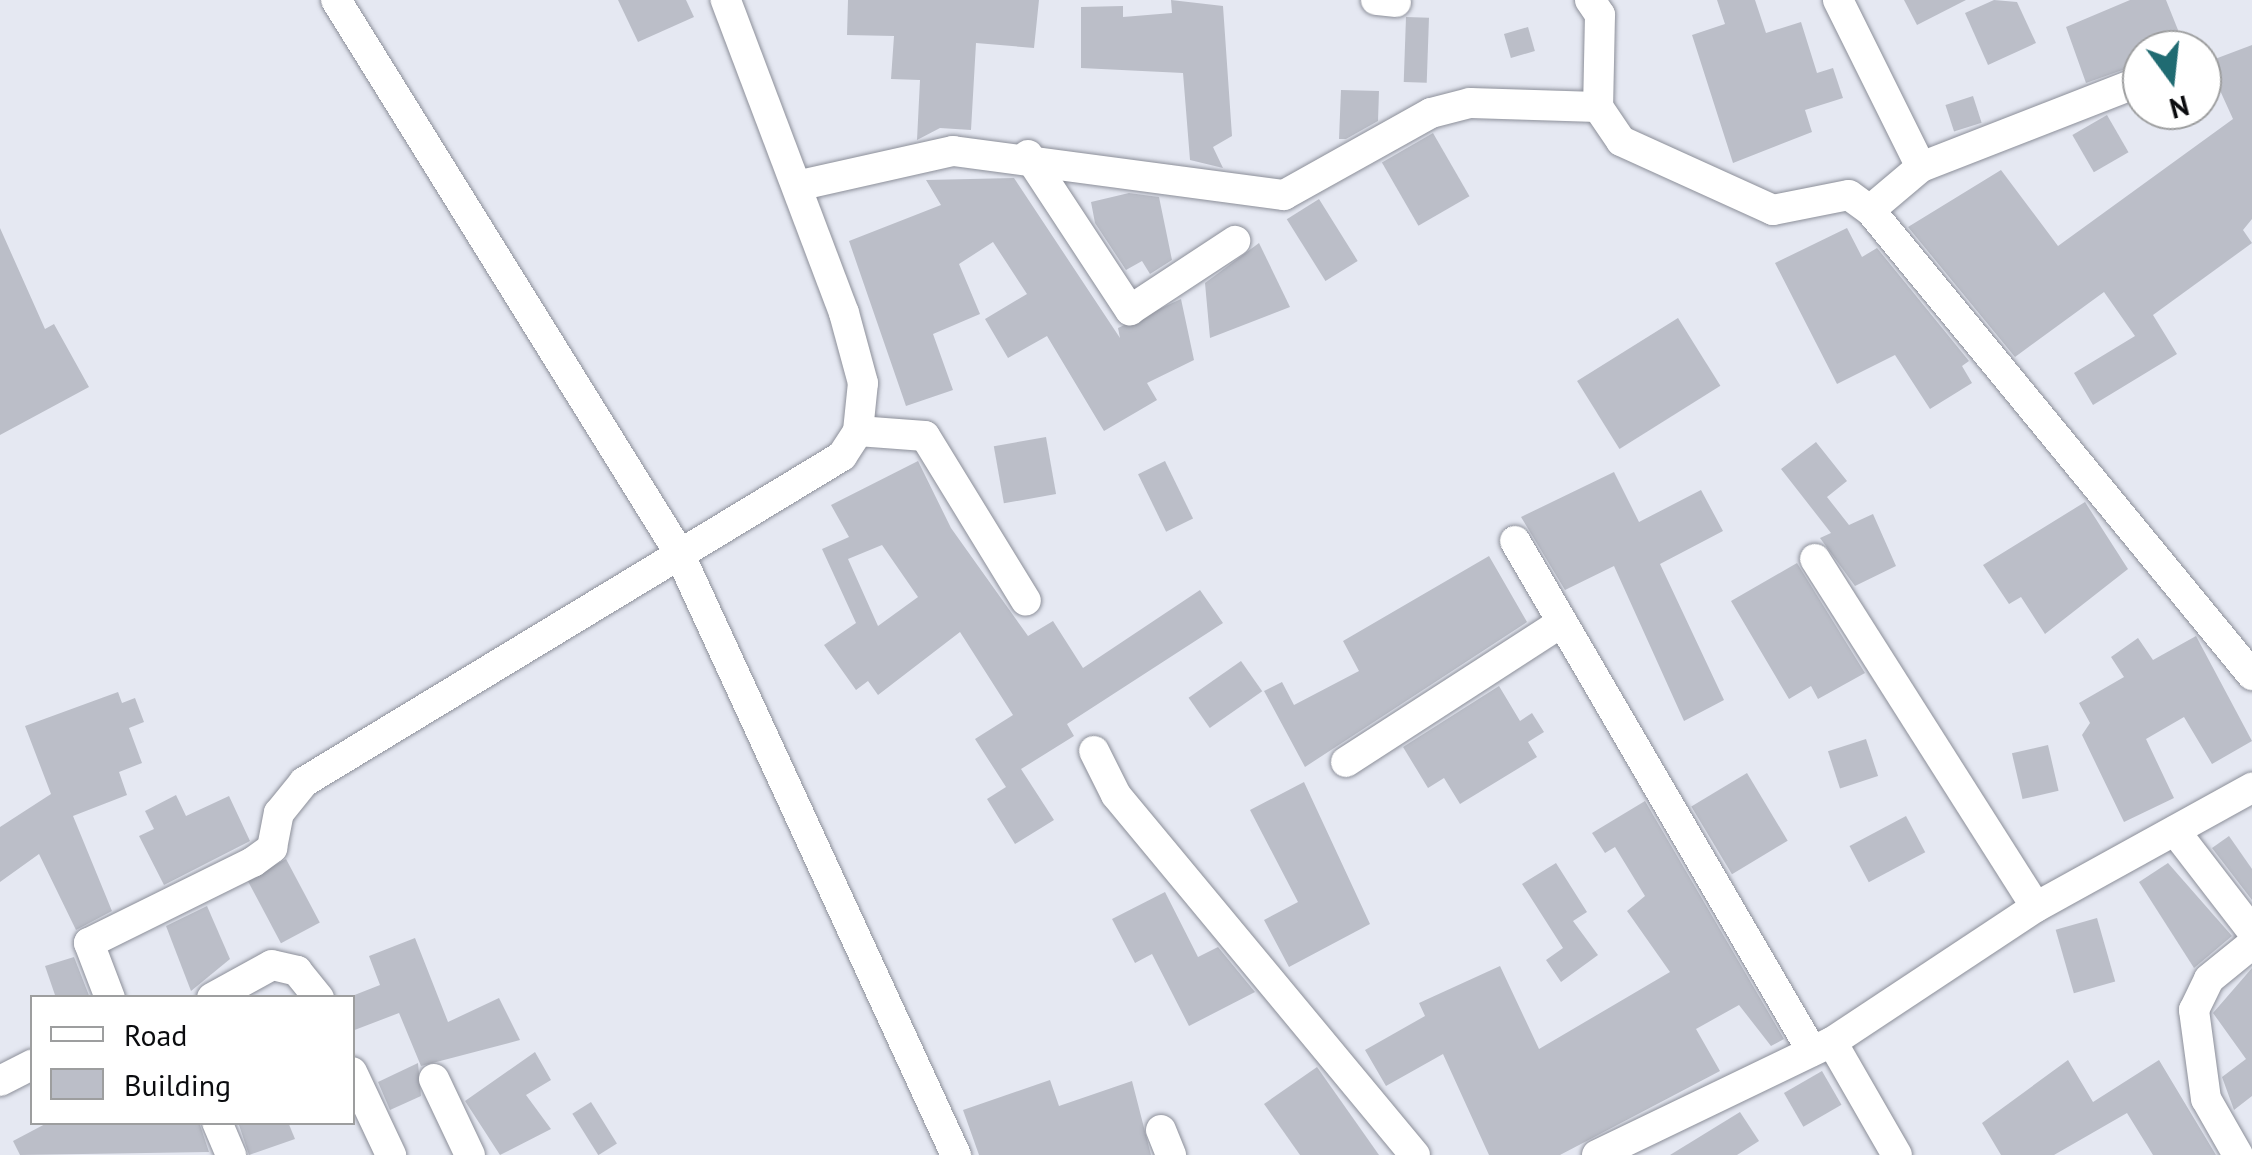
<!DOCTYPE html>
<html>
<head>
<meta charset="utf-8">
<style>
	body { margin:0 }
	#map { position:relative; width:2252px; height:1155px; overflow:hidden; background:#e5e8f2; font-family:"PT Sans",sans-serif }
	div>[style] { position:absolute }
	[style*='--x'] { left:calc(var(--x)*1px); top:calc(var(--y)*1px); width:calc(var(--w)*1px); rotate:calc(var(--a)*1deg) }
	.building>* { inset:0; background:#bbbec8; transform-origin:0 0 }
	.roads { filter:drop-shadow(0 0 2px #8c8f99) drop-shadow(0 0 2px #8c8f99) }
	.minor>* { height:30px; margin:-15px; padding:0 15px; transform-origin:15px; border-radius:15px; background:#fff }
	span { translate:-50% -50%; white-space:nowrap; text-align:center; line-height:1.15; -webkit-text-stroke:8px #fff; paint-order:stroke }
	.legend { position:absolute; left:30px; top:995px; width:325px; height:130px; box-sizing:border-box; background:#fff; border:2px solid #9d9e9f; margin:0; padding:12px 18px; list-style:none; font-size:30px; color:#0b0c0f }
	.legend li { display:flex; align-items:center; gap:20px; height:50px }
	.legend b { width:50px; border:2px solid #9d9e9f }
	.north { position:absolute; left:2122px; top:30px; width:100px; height:100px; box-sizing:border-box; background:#fff; border:2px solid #9d9e9f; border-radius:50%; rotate:165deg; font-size:28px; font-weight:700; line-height:40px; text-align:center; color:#0b0c0f }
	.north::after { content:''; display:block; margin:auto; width:35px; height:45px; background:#206b72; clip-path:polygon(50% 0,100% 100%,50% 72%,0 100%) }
</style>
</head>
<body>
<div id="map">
	<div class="building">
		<i style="clip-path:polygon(618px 0,686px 0,694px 17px,638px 42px)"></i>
		<i style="clip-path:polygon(848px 0,1039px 0,1034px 48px,976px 43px,971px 130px,940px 128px,917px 140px,920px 80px,891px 79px,894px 36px,847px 35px)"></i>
		<i style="clip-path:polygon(1171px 0,1223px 6px,1232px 136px,1213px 147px,1223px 168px,1190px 160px,1183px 73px,1081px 68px,1081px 7px,1123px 6px,1123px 17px,1172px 13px)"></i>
		<i style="clip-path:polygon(1717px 0,1755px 0,1766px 33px,1801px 22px,1817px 73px,1833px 68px,1843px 98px,1805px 110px,1812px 132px,1733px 163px,1692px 35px,1725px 24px)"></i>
		<i style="clip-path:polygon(1904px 0,1966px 0,1917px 25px)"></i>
		<i style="clip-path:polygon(1994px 0,2017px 2px,2036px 43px,1988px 65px,1965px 13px)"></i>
		<i style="clip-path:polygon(2130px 0,2166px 0,2186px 50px,2142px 50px,2142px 63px,2086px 83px,2066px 27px)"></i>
		<i style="left:1406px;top:17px;width:23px;height:65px;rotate:2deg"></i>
		<i style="left:1528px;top:27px;width:25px;height:25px;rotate:74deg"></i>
		<i style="clip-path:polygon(2252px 45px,2252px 219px,2243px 230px,2252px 243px,2153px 315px,2177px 354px,2093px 405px,2074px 373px,2135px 336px,2104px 292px,2015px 357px,1908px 227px,2001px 170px,2058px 246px,2233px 119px,2207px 62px)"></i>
		<i style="clip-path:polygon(1341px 90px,1379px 91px,1378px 121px,1346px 139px,1339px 139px)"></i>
		<i style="left:1973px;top:96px;width:28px;height:29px;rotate:72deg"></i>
		<i style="left:2107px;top:115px;width:43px;height:40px;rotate:60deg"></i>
		<i style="left:1433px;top:133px;width:73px;height:59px;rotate:60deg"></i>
		<i style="clip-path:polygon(1014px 178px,1120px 338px,1118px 328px,1181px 299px,1194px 360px,1147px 383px,1157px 400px,1104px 431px,1047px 336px,1008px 358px,985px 319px,1027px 294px,993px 242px,959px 264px,980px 314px,933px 334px,953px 390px,906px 406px,849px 241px,941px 205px,926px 180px)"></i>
		<i style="clip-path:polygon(1129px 193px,1159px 197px,1172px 260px,1150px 274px,1142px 261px,1126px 270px,1095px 223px,1091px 202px)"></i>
		<i style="left:1319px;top:199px;width:73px;height:38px;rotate:58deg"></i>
		<i style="clip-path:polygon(0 228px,45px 329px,54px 324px,89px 387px,0 435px)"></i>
		<i style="clip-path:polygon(1847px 228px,1862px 257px,1877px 248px,1969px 361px,1962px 366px,1972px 383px,1930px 409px,1895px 355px,1837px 384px,1775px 263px)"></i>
		<i style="clip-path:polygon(1259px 243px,1290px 307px,1210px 338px,1205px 283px)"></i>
		<i style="left:1678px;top:318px;width:80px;height:119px;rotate:58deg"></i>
		<i style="left:1046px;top:437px;width:58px;height:53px;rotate:80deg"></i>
		<i style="clip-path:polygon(1816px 442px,1847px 481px,1827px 497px,1849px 525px,1873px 514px,1896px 566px,1855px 586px,1820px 538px,1831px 533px,1781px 469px)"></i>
		<i style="clip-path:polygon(evenodd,918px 461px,951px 528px,1028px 636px,1053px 621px,1083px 668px,1200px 590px,1223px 623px,1067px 724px,1074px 736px,1021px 769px,1054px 820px,1015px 844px,987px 799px,1006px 787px,975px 739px,1013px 715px,960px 632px,878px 695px,868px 681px,856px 690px,824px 645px,856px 623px,822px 549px,849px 537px,831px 505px,918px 461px,882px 545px,918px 597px,878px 626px,848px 559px,882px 545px)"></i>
		<i style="left:1165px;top:461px;width:64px;height:30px;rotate:64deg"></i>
		<i style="clip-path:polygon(1614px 472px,1639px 522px,1701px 490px,1723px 531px,1660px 564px,1724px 700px,1684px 721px,1614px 566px,1565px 590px,1521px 517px)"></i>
		<i style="clip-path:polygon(2085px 502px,2128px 569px,2045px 634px,2021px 597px,2009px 604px,1983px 565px)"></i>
		<i style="clip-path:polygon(1489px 556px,1527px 622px,1305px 767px,1264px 691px,1282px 682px,1294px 705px,1359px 671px,1343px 641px)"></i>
		<i style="clip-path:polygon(1797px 563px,1865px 673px,1818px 699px,1811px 686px,1789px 699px,1731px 601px)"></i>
		<i style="clip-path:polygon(2196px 636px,2252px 741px,2212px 764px,2184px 717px,2146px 739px,2174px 798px,2124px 822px,2082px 735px,2090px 723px,2079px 703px,2124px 677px,2111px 657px,2138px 638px,2153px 660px)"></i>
		<i style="left:1241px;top:661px;width:37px;height:64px;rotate:55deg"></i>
		<i style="clip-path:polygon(1499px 686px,1520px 721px,1532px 713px,1544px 732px,1528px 742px,1537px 757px,1460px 804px,1444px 778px,1428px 788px,1403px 747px)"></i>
		<i style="clip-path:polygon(118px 692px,122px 703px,135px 698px,144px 722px,129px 728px,142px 763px,119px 772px,127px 795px,73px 816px,112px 911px,76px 930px,39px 854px,0 882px,0 827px,51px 794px,25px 726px)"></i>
		<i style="left:1866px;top:739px;width:39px;height:40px;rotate:72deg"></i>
		<i style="left:2048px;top:745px;width:47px;height:37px;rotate:77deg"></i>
		<i style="left:1747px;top:773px;width:79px;height:65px;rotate:59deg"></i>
		<i style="clip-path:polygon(1304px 782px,1370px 924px,1289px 967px,1264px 920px,1298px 902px,1250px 810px)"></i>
		<i style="clip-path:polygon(176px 795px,186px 816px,229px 796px,250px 841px,164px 885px,139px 836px,154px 829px,145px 811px)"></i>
		<i style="clip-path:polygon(1645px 801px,1784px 1039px,1771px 1046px,1739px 1005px,1696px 1029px,1720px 1071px,1560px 1155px,1489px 1155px,1443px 1054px,1386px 1086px,1365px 1050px,1425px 1016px,1419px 1003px,1500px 966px,1539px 1049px,1670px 972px,1627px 911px,1645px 896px,1615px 847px,1605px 853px,1592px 833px)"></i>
		<i style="left:1906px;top:816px;width:41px;height:64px;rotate:62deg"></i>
		<i style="clip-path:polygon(2229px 836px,2252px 869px,2252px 900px,2212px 848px)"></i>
		<i style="left:286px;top:859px;width:72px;height:44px;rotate:62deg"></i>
		<i style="clip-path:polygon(1556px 863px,1587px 912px,1573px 921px,1598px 955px,1561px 982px,1546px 960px,1563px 948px,1522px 884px)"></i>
		<i style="clip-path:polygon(2168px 863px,2232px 936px,2194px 968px,2139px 882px)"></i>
		<i style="clip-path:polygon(1165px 892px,1198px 957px,1218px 947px,1255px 992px,1189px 1026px,1152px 954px,1135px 963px,1112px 919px)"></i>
		<i style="clip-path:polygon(207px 906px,230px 959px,191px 991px,166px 926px)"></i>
		<i style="left:2097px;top:918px;width:66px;height:43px;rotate:74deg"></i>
		<i style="clip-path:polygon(415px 938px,448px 1022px,499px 998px,520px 1040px,421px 1066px,399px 1013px,352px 1031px,352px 996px,380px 985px,369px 956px)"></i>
		<i style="clip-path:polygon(74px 957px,90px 998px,56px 998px,45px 966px)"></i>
		<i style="clip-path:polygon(2252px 968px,2252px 1096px,2234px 1110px,2222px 1077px,2246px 1059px,2213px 1013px)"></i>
		<i style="clip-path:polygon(535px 1052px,551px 1080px,526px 1095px,551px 1129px,500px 1155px,465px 1101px)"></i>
		<i style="clip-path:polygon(2068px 1060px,2093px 1102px,2159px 1060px,2216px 1155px,2153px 1155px,2127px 1113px,2054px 1155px,2001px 1155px,1982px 1123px)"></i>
		<i style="clip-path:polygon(418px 1063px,421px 1096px,390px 1110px,378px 1082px)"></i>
		<i style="clip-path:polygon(1317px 1067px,1379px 1155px,1300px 1155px,1264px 1104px)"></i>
		<i style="left:1822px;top:1071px;width:39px;height:44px;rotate:60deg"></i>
		<i style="clip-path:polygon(1050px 1080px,1059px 1106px,1132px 1081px,1151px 1155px,979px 1155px,963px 1110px)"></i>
		<i style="left:591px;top:1102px;width:49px;height:22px;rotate:58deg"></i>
		<i style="clip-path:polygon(1740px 1112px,1759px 1141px,1737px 1155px,1670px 1155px)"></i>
		<i style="clip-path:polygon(49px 1122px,199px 1122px,209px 1152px,20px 1155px,13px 1141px)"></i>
		<i style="clip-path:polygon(238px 1122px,288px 1122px,295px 1139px,249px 1155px)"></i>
	</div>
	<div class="roads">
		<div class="minor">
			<i style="--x:336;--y:0;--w:649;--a:58.17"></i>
			<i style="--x:678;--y:551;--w:665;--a:65.29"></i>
			<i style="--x:1376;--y:0;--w:20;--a:6"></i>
			<i style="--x:1590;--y:0;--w:18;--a:56"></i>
			<i style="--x:1600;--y:15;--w:92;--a:91.2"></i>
			<i style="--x:1598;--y:107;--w:41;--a:55.9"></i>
			<i style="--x:1621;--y:141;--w:167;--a:24.4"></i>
			<i style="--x:1773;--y:210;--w:77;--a:-11.2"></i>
			<i style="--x:1849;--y:195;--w:26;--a:36"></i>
			<i style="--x:1838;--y:0;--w:186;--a:63.6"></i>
			<i style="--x:1921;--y:167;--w:67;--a:139.9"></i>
			<i style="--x:1870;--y:210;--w:602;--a:50.6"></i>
			<i style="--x:1028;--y:155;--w:186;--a:56.7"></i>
			<i style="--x:1130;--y:310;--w:126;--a:-33.3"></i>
			<i style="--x:1921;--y:167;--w:237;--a:-21.3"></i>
			<i style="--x:801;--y:185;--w:156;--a:-12.6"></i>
			<i style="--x:953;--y:151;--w:334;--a:7.6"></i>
			<i style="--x:1284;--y:195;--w:168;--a:-29.2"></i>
			<i style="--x:1431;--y:113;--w:40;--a:-14.4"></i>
			<i style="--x:1470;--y:103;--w:128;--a:1.8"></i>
			<i style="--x:858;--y:431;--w:67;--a:4.3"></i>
			<i style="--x:925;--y:436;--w:193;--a:58.5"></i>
			<i style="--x:1515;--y:541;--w:590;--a:59.79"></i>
			<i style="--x:1815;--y:559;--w:412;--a:57.6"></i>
			<i style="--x:1094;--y:751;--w:49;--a:63.4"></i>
			<i style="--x:1116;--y:795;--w:468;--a:50.3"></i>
			<i style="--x:1346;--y:762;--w:257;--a:-32.9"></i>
			<i style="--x:2175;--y:831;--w:126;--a:52.4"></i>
			<i style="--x:110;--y:998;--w:59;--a:-110.9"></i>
			<i style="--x:89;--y:943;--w:183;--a:-26.3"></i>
			<i style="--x:253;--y:862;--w:24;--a:-36"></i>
			<i style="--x:272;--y:848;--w:36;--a:-79"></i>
			<i style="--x:279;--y:813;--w:40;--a:-51"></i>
			<i style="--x:304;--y:782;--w:629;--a:-31.21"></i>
			<i style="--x:842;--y:456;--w:30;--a:-57"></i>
			<i style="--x:858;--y:431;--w:48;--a:-84.1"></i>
			<i style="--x:863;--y:383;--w:73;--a:-105.2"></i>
			<i style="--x:844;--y:313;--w:335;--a:-110.7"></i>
			<i style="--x:212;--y:998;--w:68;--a:-28.8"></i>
			<i style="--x:272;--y:965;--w:26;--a:13"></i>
			<i style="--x:297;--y:971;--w:35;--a:51"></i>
			<i style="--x:1832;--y:1042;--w:130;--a:60.1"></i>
			<i style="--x:352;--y:1072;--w:92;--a:64.8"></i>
			<i style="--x:434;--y:1079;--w:84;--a:64.7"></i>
			<i style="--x:0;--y:1081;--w:36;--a:-27"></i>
			<i style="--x:217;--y:1122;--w:36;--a:67"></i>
			<i style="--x:1161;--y:1130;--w:27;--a:68"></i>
			<i style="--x:1597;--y:1155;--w:261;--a:-25.7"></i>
			<i style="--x:1832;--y:1042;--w:245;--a:-33.5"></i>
			<i style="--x:2036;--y:907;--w:247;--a:-28.9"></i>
			<i style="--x:2238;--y:1155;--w:64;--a:-119.7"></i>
			<i style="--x:2206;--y:1099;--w:90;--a:-97.7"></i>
			<i style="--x:2194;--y:1010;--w:34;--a:-64"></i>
			<i style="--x:2209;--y:979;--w:55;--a:-39.1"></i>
		</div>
	</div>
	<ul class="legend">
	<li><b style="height:12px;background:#fff"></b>Road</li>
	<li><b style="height:28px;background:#bbbec8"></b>Building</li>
	</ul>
	<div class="north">N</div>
</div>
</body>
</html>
